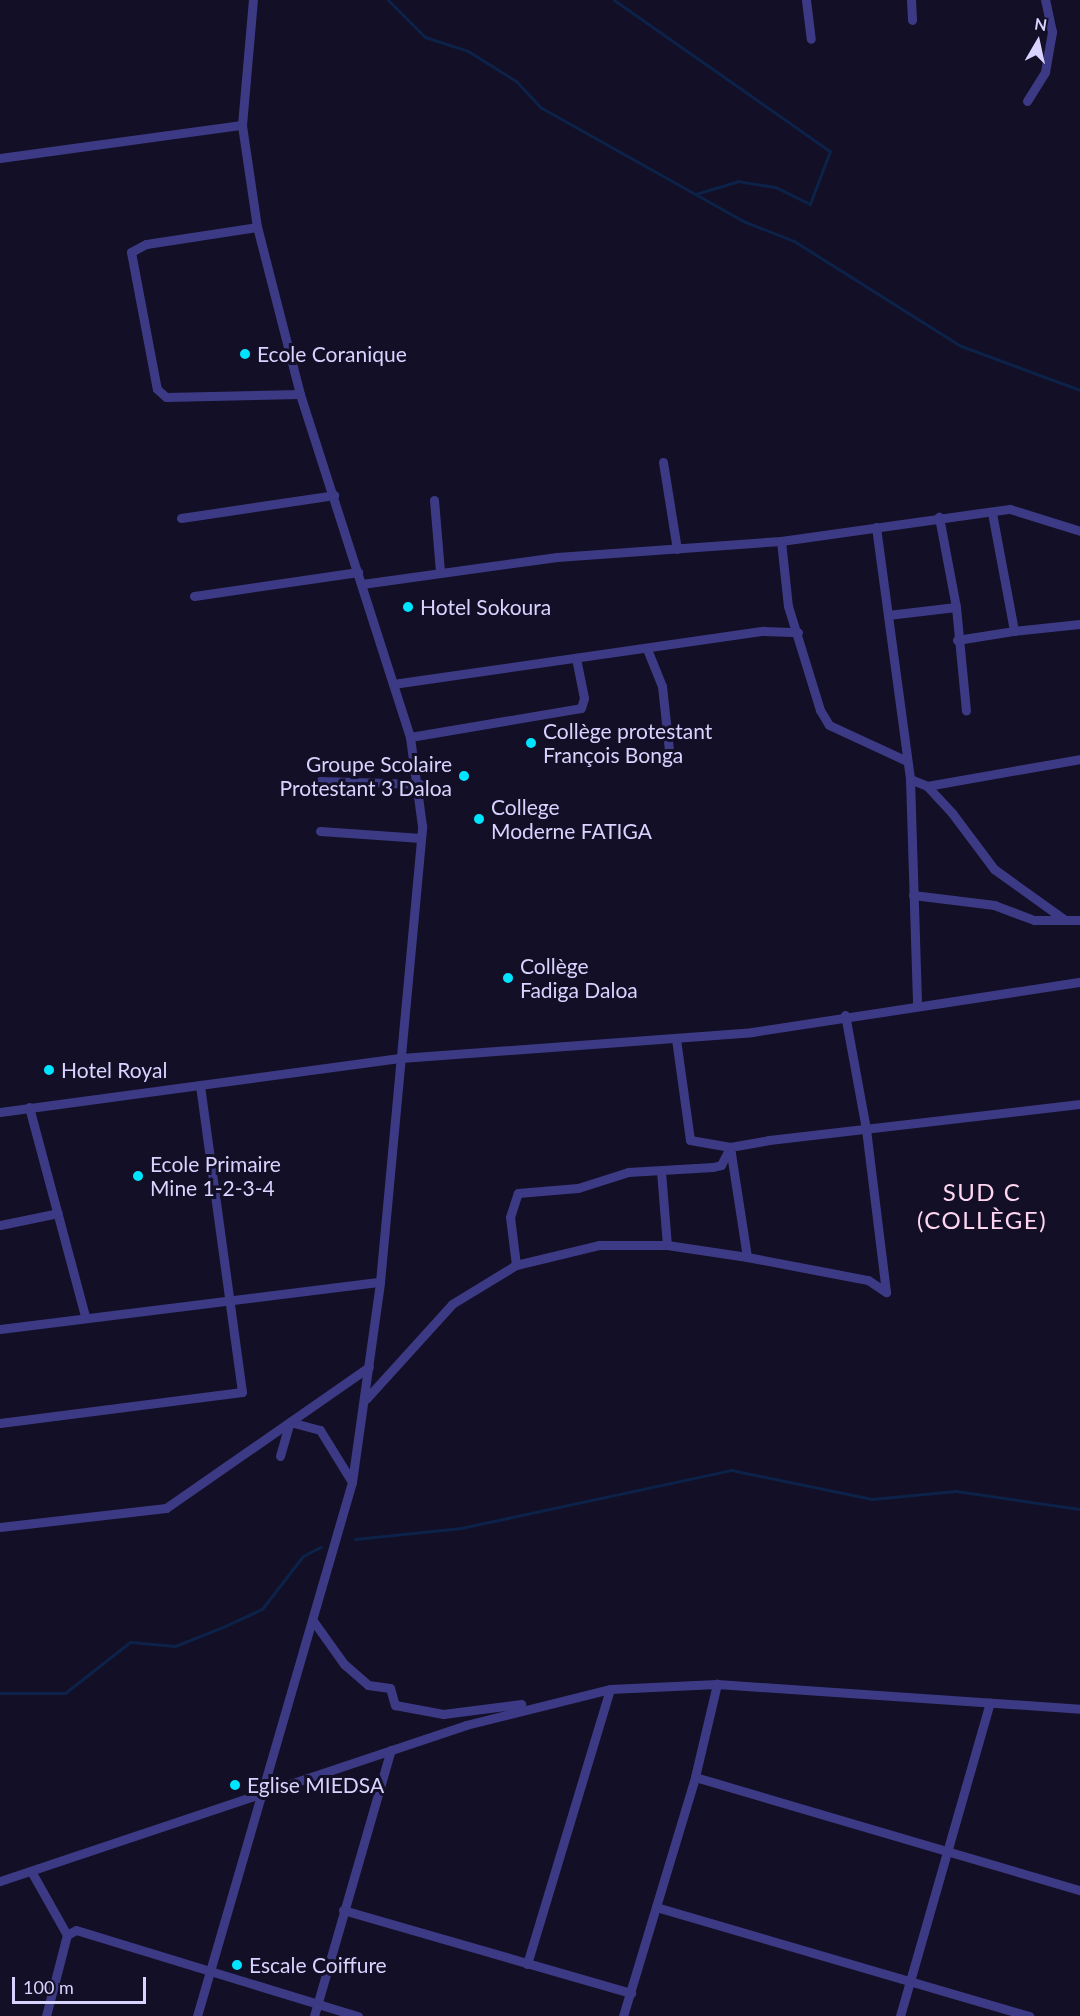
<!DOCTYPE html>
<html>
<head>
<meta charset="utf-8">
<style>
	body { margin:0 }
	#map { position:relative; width:1080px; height:2016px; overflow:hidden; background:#130f26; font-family:Lato,sans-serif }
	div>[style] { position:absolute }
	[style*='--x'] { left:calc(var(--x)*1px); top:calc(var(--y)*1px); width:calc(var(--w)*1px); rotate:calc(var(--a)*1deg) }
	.stream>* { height:3px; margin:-1.5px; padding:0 1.5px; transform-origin:1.5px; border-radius:1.5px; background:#0c2248 }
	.minor>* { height:9px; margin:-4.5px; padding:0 4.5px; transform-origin:4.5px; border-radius:4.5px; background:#3d3a85 }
	.dots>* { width:16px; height:16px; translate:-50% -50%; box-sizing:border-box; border:3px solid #130f26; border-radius:50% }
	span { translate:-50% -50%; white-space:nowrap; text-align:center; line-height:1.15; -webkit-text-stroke:6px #130f26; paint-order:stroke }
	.poi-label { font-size:21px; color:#d9d4ff }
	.left { translate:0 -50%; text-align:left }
	.right { translate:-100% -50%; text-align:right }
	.quarter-label { font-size:24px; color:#ffd6f0; letter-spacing:1.5px }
	.north { position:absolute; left:1008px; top:12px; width:60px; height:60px; -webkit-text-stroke:4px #130f26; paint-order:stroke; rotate:9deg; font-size:16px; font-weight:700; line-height:24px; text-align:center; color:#d9d4ff }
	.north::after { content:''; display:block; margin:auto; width:21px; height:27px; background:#d9d4ff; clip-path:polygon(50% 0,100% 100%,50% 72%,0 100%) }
	.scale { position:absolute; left:12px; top:1977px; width:134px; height:27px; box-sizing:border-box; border:3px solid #d9d4ff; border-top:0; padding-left:8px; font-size:18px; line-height:21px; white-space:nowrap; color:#d9d4ff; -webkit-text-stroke:4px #130f26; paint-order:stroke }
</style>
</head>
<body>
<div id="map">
	<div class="stream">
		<i style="--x:388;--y:0;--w:52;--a:45"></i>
		<i style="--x:425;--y:37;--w:45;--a:18"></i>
		<i style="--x:468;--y:51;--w:57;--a:32"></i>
		<i style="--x:516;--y:81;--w:35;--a:47"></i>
		<i style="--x:540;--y:107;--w:233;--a:29.3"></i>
		<i style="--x:743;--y:221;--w:55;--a:21.4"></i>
		<i style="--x:794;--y:241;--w:197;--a:32.2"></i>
		<i style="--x:961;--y:346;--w:127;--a:20.3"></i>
		<i style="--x:614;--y:0;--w:264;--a:35"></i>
		<i style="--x:830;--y:151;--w:57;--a:110.7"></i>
		<i style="--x:810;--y:204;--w:39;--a:-154"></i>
		<i style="--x:775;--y:187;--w:36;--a:-171"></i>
		<i style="--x:739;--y:181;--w:46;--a:163.5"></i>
		<i style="--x:355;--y:1539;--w:107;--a:-5.9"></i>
		<i style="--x:461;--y:1528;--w:276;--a:-12.1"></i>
		<i style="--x:731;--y:1470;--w:144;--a:11.6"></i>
		<i style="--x:872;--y:1499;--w:84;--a:-5.4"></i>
		<i style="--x:956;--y:1491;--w:125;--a:8.3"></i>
		<i style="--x:0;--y:1693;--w:65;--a:0"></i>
		<i style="--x:65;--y:1693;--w:83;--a:-38.1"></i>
		<i style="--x:130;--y:1642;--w:45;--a:5.1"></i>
		<i style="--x:175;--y:1646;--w:52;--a:-21.6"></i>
		<i style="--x:223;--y:1627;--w:43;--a:-24.8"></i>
		<i style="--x:262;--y:1609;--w:67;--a:-52.3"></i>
		<i style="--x:303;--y:1556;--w:20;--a:-27"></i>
	</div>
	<div class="minor">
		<i style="--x:806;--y:0;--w:39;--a:83"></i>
		<i style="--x:911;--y:0;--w:20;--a:87"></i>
		<i style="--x:1027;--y:101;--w:34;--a:-58"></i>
		<i style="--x:1045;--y:72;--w:41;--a:-80.1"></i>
		<i style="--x:1052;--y:32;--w:33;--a:-102"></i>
		<i style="--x:0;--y:158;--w:244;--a:-7.8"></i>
		<i style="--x:257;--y:227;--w:112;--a:171.3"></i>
		<i style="--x:146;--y:244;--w:17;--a:152"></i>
		<i style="--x:131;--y:252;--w:139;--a:79.3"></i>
		<i style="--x:157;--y:389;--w:12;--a:42"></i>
		<i style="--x:166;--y:397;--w:134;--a:-1.3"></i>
		<i style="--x:663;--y:462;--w:88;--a:80.9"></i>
		<i style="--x:434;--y:500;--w:72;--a:85.2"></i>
		<i style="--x:992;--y:513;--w:120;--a:79.4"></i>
		<i style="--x:1014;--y:631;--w:66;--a:-6.1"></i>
		<i style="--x:181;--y:518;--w:155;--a:-8.5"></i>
		<i style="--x:876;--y:527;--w:254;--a:82.3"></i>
		<i style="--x:910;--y:779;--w:225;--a:88.2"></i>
		<i style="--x:781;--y:541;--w:65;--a:83.9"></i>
		<i style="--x:788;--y:606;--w:109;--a:72.9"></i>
		<i style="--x:820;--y:710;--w:17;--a:59"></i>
		<i style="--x:829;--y:725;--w:86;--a:24.8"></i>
		<i style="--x:362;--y:584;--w:197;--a:-7.9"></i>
		<i style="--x:557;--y:557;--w:225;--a:-4.1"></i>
		<i style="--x:781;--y:541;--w:231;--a:-8"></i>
		<i style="--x:1010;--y:509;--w:73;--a:17.4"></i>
		<i style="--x:194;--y:596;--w:166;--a:-8.3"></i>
		<i style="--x:956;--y:607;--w:104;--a:84.5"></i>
		<i style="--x:888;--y:615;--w:68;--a:-6.7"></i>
		<i style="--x:956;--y:607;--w:92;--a:-100.7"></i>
		<i style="--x:957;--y:640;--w:58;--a:-9"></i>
		<i style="--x:647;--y:649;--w:40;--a:68"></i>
		<i style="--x:662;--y:686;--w:74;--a:83.8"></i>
		<i style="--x:393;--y:684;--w:374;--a:-8.2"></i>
		<i style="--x:763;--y:631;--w:35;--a:2"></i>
		<i style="--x:410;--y:737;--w:173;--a:-9.6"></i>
		<i style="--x:581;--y:708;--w:10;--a:-73"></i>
		<i style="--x:584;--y:698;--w:41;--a:-101.3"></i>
		<i style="--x:910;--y:779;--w:18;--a:22"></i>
		<i style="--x:927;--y:786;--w:37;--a:47"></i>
		<i style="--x:952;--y:813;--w:70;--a:53.1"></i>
		<i style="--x:994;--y:869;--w:87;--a:35.7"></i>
		<i style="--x:320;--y:781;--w:100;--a:1.7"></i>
		<i style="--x:927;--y:786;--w:155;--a:-10"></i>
		<i style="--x:320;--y:831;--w:101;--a:4"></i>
		<i style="--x:913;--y:895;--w:82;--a:7"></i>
		<i style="--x:994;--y:905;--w:43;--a:20.6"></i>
		<i style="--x:1034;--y:920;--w:46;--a:0"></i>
		<i style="--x:676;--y:1039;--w:102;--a:82.1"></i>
		<i style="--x:690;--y:1140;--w:41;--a:9.9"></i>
		<i style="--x:730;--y:1147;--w:111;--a:81.2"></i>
		<i style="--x:29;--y:1107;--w:216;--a:75"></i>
		<i style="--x:0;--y:1112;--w:405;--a:-7.7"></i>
		<i style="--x:401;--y:1058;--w:352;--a:-4.2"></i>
		<i style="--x:752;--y:1032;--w:332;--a:-8.7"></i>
		<i style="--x:661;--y:1171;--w:74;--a:85.4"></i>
		<i style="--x:0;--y:1225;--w:59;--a:-11.7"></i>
		<i style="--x:516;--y:1265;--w:48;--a:-97.1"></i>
		<i style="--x:510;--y:1217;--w:25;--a:-72"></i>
		<i style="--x:518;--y:1193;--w:60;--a:-4.8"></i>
		<i style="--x:578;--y:1188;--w:52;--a:-17.7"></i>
		<i style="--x:628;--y:1172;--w:85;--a:-3.4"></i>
		<i style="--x:713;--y:1167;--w:8;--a:-14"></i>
		<i style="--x:721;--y:1165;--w:20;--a:-63"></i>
		<i style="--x:730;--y:1147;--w:40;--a:-10"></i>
		<i style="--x:769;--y:1140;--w:313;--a:-6.6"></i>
		<i style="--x:0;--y:1329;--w:383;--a:-7.1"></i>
		<i style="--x:366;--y:1399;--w:128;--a:-47.8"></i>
		<i style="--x:452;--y:1304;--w:75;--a:-31.4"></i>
		<i style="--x:516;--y:1265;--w:85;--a:-13.5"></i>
		<i style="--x:599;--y:1245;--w:68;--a:0"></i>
		<i style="--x:667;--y:1245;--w:81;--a:8.5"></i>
		<i style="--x:747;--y:1257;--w:123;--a:10.8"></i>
		<i style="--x:868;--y:1280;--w:22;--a:34"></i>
		<i style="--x:886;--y:1292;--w:164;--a:-97"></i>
		<i style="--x:866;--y:1129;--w:116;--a:-100.4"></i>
		<i style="--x:0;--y:1423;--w:244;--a:-7.3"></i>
		<i style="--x:242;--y:1392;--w:310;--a:-97.8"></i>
		<i style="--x:280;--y:1456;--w:35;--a:-74"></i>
		<i style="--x:290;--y:1422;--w:31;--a:15"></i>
		<i style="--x:320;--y:1430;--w:61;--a:58.4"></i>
		<i style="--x:0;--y:1527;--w:167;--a:-6.5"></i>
		<i style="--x:166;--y:1508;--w:247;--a:-34.8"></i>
		<i style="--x:314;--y:1622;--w:52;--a:54.5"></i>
		<i style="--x:344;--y:1664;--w:32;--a:41"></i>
		<i style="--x:368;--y:1685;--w:22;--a:8"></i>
		<i style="--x:390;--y:1688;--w:18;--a:74"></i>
		<i style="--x:395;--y:1705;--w:49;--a:10.6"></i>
		<i style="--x:443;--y:1714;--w:79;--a:-7.3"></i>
		<i style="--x:695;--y:1777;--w:401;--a:16.4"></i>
		<i style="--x:31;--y:1871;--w:73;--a:60.6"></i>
		<i style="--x:0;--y:1881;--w:491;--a:-18.5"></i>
		<i style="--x:466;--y:1725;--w:148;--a:-14"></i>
		<i style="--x:610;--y:1689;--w:107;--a:-2.7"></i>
		<i style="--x:717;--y:1684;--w:364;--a:3.9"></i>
		<i style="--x:656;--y:1907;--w:389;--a:16.3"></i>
		<i style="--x:343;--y:1910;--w:300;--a:16.1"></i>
		<i style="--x:527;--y:1964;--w:287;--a:-73.2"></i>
		<i style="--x:46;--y:2016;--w:84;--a:-75.5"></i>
		<i style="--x:67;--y:1935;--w:10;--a:-29"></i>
		<i style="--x:76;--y:1930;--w:295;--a:17"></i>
		<i style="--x:197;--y:2016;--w:556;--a:-73.81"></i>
		<i style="--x:352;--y:1482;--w:202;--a:-82"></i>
		<i style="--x:380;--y:1282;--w:458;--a:-84.7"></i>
		<i style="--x:422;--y:826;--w:90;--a:-97.7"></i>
		<i style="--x:410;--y:737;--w:360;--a:-107.8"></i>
		<i style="--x:300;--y:394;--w:172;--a:-104.4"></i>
		<i style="--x:257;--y:227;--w:103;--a:-98.4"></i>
		<i style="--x:242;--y:125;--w:125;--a:-85"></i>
		<i style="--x:314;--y:2016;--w:277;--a:-73.9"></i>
		<i style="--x:623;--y:2016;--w:250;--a:-73.2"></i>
		<i style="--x:695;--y:1777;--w:96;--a:-76.7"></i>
		<i style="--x:900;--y:2016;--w:326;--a:-74"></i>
	</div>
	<div class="dots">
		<i style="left:245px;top:354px;background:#00e5ff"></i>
		<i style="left:408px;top:607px;background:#00e5ff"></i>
		<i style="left:531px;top:743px;background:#00e5ff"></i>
		<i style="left:464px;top:776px;background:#00e5ff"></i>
		<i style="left:479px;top:819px;background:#00e5ff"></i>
		<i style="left:508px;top:978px;background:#00e5ff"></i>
		<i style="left:49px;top:1070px;background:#00e5ff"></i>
		<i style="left:138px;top:1176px;background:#00e5ff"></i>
		<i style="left:235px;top:1785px;background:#00e5ff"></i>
		<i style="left:237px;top:1965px;background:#00e5ff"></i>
	</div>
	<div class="poi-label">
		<span class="left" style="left:257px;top:354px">Ecole Coranique</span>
		<span class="left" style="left:420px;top:607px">Hotel Sokoura</span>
		<span class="left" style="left:543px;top:743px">Collège protestant<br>François Bonga</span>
		<span class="right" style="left:452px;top:776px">Groupe Scolaire<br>Protestant 3 Daloa</span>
		<span class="left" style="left:491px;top:819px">College<br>Moderne FATIGA</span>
		<span class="left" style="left:520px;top:978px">Collège<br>Fadiga Daloa</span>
		<span class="left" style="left:61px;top:1070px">Hotel Royal</span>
		<span class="left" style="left:150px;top:1176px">Ecole Primaire<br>Mine 1-2-3-4</span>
		<span class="left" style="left:247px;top:1785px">Eglise MIEDSA</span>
		<span class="left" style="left:249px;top:1965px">Escale Coiffure</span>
	</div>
	<div class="quarter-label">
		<span style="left:982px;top:1206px">SUD C<br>(COLLÈGE)</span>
	</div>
	<div class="north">N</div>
	<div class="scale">100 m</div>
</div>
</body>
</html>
